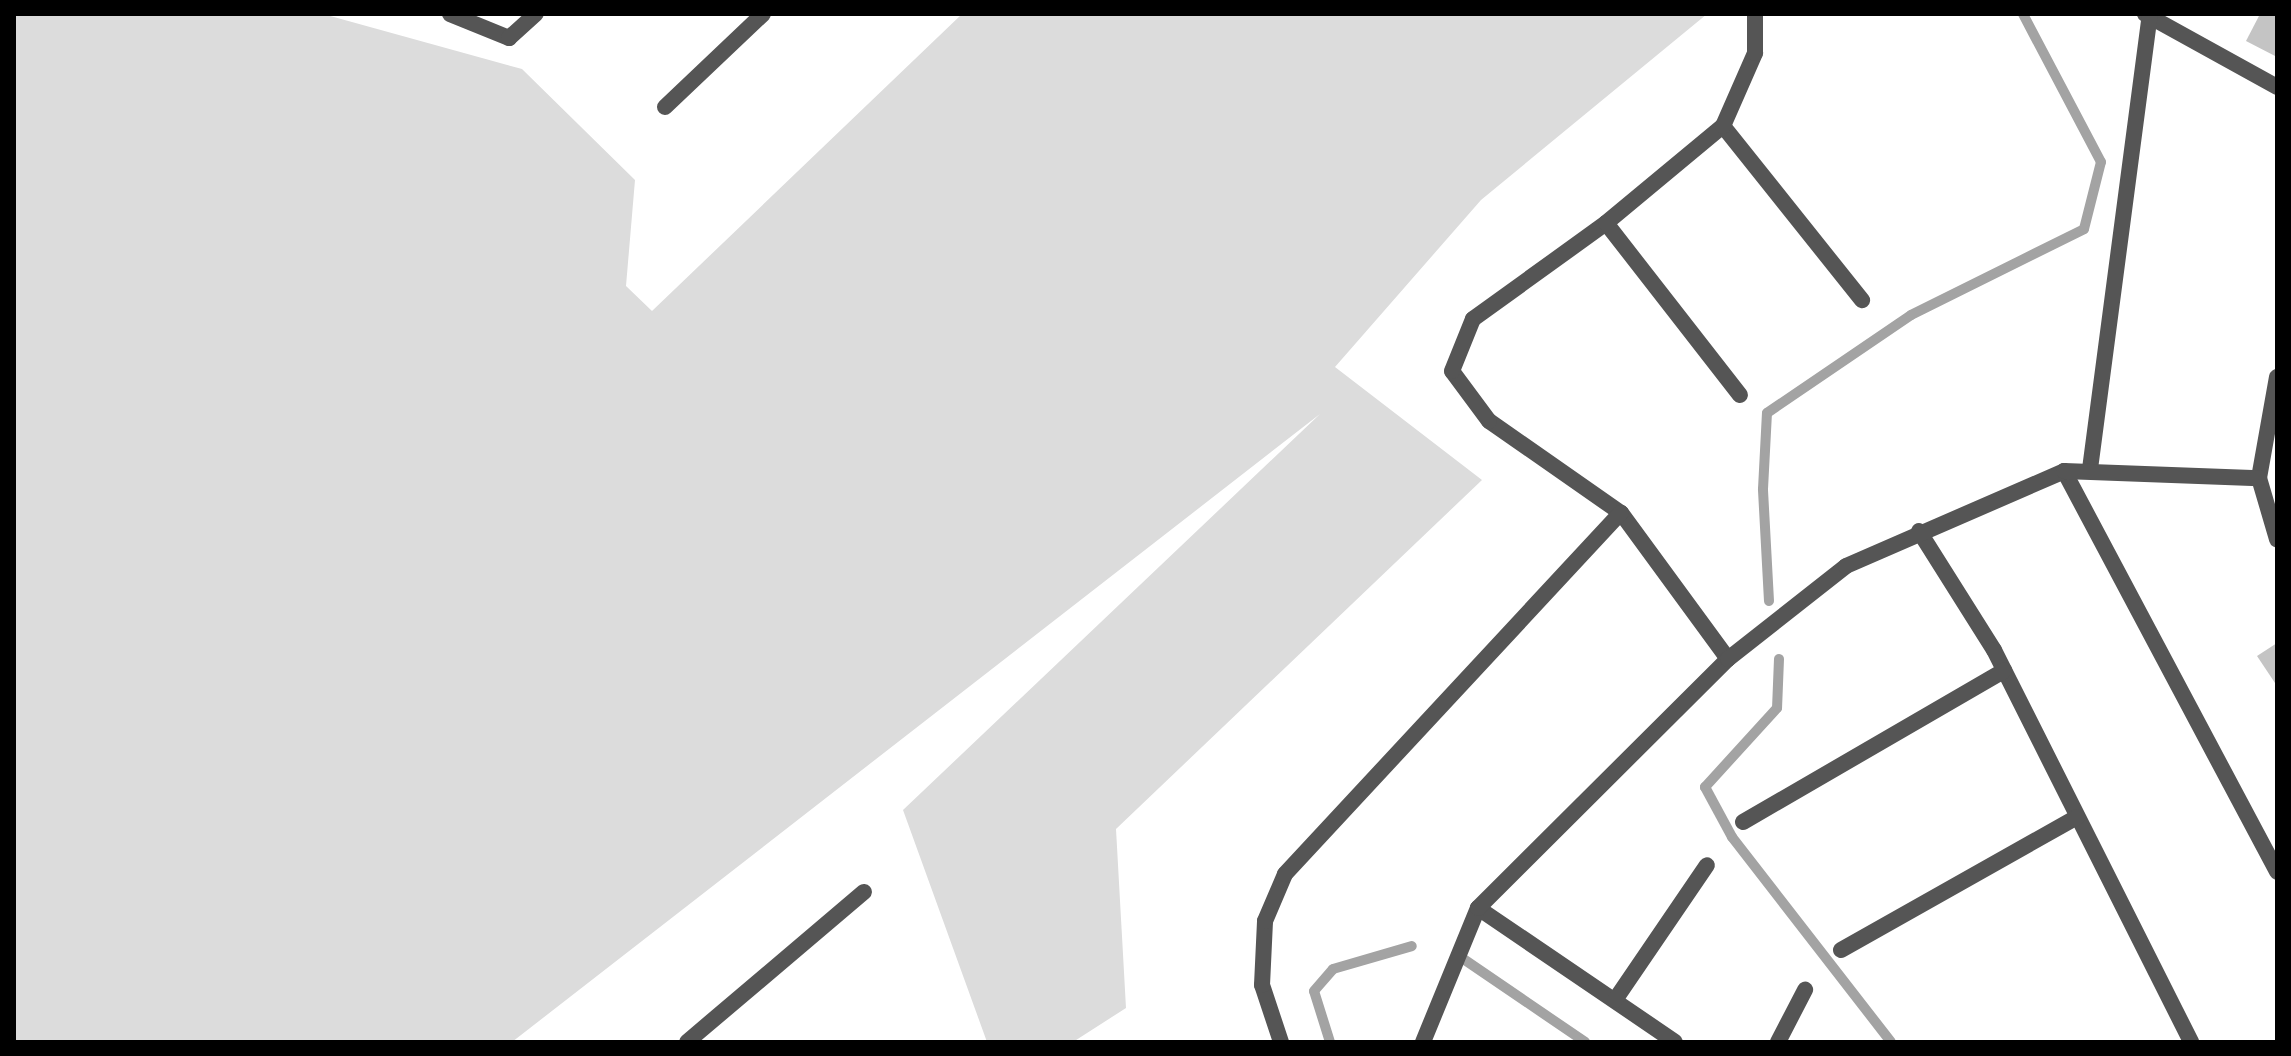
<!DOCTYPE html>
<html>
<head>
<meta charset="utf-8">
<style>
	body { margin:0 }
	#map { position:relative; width:2291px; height:1056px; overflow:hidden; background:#fff; font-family:"Asap Condensed",sans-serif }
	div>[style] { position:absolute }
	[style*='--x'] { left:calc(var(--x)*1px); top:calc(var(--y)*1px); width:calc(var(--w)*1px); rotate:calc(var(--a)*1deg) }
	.green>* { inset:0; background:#dcdcdc }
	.stream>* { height:10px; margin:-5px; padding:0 5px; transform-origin:5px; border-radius:5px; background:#a3a3a3 }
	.building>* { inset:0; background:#c4c4c4 }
	.minor>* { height:16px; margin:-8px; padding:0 8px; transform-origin:8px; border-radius:8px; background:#555 }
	span { translate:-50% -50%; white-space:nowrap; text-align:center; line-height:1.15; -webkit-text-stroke:6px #fff; paint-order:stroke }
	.frame { position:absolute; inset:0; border:16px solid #000; pointer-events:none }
</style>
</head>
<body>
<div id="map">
	<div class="green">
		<i style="clip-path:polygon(14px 14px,323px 14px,522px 69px,635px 180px,626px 286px,652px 311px,962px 14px,1707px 14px,1481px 200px,1335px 367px,1482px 480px,1116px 829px,1126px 1008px,1073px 1042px,987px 1042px,903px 810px,1320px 414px,512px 1042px,14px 1042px)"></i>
	</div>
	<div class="stream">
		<i style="--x:1769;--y:601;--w:112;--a:-93.1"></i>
		<i style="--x:1763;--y:489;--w:76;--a:-87"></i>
		<i style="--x:1767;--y:413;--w:174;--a:-34.2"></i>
		<i style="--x:1911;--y:315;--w:193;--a:-26.4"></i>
		<i style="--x:2084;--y:229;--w:69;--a:-75.8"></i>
		<i style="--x:2101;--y:162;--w:167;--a:-117.8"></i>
		<i style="--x:1779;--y:659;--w:49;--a:92.3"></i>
		<i style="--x:1777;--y:708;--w:107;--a:132.3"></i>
		<i style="--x:1705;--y:787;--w:57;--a:61.6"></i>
		<i style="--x:1732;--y:837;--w:259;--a:52.2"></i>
		<i style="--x:1462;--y:958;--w:149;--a:34.3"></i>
		<i style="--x:1330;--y:1042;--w:53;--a:-107.4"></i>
		<i style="--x:1314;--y:991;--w:29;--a:-49"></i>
		<i style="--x:1333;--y:969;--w:82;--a:-16.2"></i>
	</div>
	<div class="building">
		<i style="clip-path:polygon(2260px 14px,2277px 14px,2277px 57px,2246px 41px)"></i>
		<i style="clip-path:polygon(2277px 643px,2277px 682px,2275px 683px,2257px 656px)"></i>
	</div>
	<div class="minor">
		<i style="--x:450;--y:14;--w:64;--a:22.1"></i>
		<i style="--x:509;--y:38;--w:36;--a:-42"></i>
		<i style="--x:2145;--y:14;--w:151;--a:28.9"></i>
		<i style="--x:665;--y:107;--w:135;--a:-43.5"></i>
		<i style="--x:1723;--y:126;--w:223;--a:51.4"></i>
		<i style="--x:1606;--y:223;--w:218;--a:52.1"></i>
		<i style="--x:2277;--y:377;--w:103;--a:100.1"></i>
		<i style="--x:2259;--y:478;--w:64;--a:73.6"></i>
		<i style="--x:2090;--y:469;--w:459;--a:-82.5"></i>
		<i style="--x:2064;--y:471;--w:454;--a:62"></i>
		<i style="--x:1919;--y:531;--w:141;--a:57.8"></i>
		<i style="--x:1994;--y:650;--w:439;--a:63.3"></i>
		<i style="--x:1728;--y:659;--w:181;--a:-126.2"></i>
		<i style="--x:1621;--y:513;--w:161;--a:-145.1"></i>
		<i style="--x:1489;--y:421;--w:62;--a:-126.5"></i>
		<i style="--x:1452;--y:371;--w:56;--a:-68"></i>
		<i style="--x:1473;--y:319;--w:164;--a:-35.8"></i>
		<i style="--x:1606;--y:223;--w:152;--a:-39.7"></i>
		<i style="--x:1723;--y:126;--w:80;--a:-66.3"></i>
		<i style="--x:1755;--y:53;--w:39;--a:-90"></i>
		<i style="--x:1743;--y:822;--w:302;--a:-30.1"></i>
		<i style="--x:1478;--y:908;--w:238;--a:34.2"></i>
		<i style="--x:1841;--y:950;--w:271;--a:-29.4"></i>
		<i style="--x:1615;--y:1000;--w:163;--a:-55.7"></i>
		<i style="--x:687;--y:1042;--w:232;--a:-40.3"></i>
		<i style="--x:1281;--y:1042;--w:60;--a:-108.4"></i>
		<i style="--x:1262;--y:985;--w:64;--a:-87.3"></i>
		<i style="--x:1265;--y:921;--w:51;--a:-66.9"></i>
		<i style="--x:1285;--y:874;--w:493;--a:-47.1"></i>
		<i style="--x:1423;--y:1042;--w:145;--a:-67.7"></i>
		<i style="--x:1478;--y:908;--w:353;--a:-44.9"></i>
		<i style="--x:1728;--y:659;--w:150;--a:-38.2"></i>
		<i style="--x:1846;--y:566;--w:238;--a:-23.5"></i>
		<i style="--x:2064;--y:471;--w:195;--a:2.1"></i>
		<i style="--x:1778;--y:1042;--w:59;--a:-62.6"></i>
	</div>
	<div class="frame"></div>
</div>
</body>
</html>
